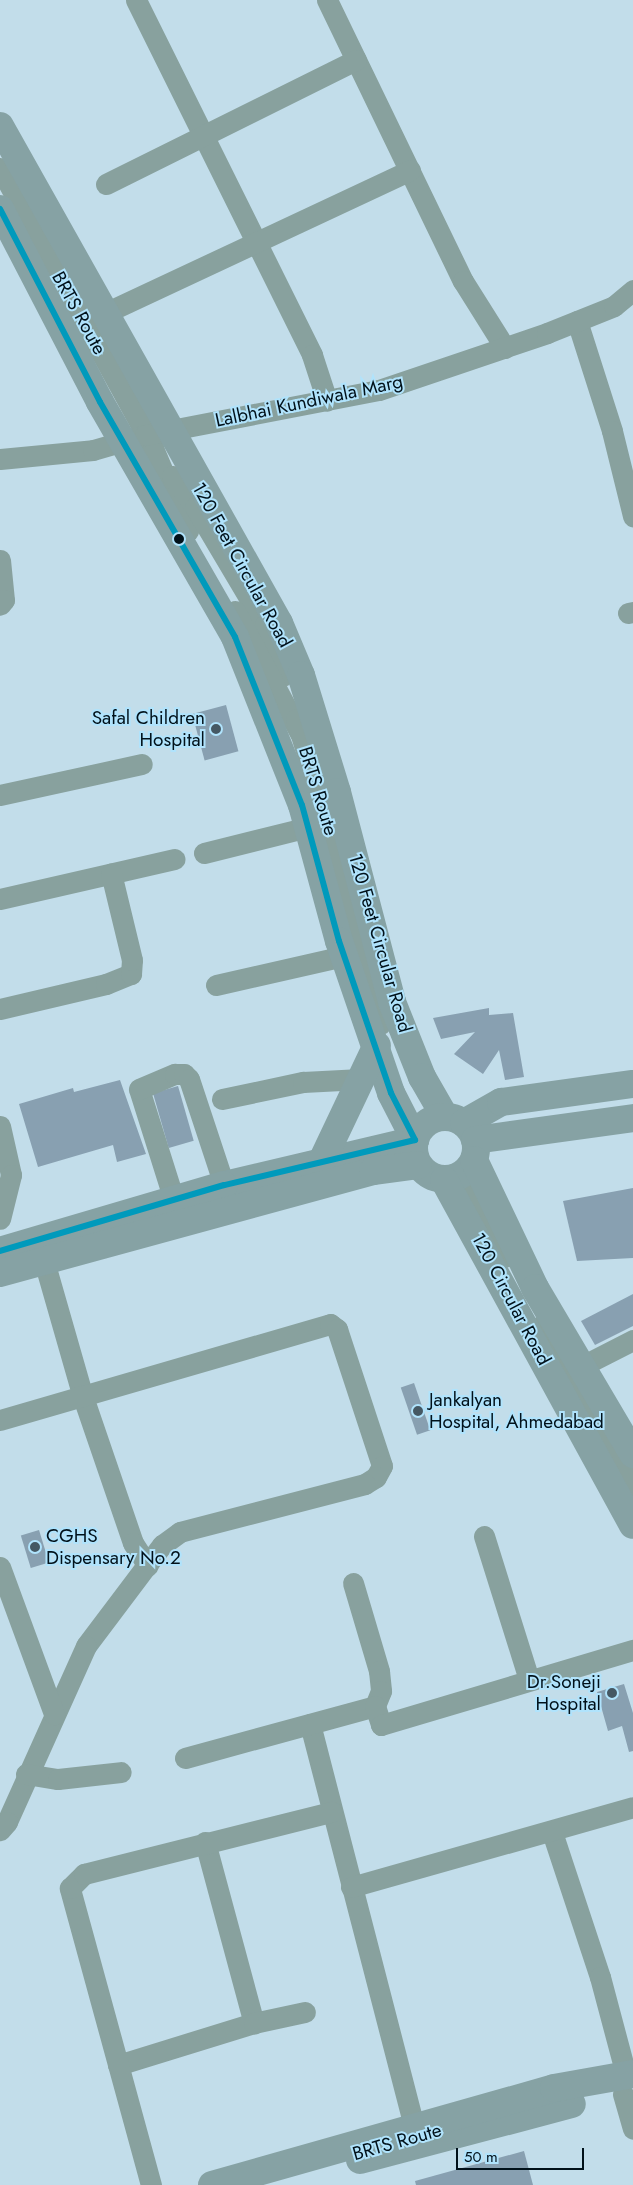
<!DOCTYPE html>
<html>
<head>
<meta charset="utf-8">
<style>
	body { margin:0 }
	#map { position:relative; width:633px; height:2185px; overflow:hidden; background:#c2ddea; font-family:Jost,sans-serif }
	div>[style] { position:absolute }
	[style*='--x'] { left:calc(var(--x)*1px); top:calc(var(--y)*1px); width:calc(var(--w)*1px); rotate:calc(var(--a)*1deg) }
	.building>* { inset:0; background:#88a0b1; transform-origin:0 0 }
	.minor>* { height:21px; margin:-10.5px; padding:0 10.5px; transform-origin:10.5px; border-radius:10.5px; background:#88a19e }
	.major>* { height:28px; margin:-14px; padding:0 14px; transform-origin:14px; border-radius:14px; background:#86a2a4 }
	.major>.ring { margin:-14px; padding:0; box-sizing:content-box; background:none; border:28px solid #86a2a4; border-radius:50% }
	.bus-1>* { height:6px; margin:-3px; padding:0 3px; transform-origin:3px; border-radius:3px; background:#009abc }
	.dots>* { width:14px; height:14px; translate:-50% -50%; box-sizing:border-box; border:2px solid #b0e3fc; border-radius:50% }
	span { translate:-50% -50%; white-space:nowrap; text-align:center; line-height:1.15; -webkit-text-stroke:4px #b0e3fc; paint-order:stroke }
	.street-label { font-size:19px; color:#01111a }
	.poi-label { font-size:19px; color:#01111a }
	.right { translate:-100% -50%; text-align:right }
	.left { translate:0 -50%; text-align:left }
	.scale { position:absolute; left:456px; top:2148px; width:128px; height:22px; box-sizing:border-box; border:2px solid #01111a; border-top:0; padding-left:6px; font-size:15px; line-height:18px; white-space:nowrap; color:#01111a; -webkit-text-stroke:4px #b0e3fc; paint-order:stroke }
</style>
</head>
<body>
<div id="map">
	<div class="building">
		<i style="left:226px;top:705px;width:48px;height:35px;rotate:75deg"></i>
		<i style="clip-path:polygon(489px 1008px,489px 1015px,513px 1013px,524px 1077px,505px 1080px,499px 1050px,483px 1074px,454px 1054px,475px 1032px,441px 1039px,433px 1018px)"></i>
		<i style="clip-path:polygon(120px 1080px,146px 1154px,117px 1162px,113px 1145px,38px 1167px,19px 1104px,73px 1088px,74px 1092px)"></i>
		<i style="left:178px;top:1086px;width:57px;height:26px;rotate:74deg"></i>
		<i style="clip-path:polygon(633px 1188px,633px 1258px,577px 1261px,563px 1201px)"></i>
		<i style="clip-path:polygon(633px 1294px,633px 1326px,595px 1345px,581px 1321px)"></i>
		<i style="left:414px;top:1383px;width:50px;height:14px;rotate:71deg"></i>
		<i style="left:39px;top:1530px;width:34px;height:19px;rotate:73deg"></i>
		<i style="clip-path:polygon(624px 1684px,633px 1713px,633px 1751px,629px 1752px,622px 1726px,608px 1731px,597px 1692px)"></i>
		<i style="clip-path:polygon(524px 2151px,533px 2185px,416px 2185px,415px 2181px)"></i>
	</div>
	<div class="minor">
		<i style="--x:136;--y:0;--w:396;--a:63.6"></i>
		<i style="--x:312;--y:355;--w:48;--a:71.9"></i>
		<i style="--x:327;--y:0;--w:312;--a:64.2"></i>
		<i style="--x:463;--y:281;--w:79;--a:57.9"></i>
		<i style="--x:0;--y:168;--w:319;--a:61.3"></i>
		<i style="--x:153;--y:448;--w:90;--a:67.1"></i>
		<i style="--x:106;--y:184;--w:279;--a:-26.4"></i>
		<i style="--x:103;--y:314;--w:339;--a:-25.1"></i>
		<i style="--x:577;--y:321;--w:115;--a:72.3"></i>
		<i style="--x:612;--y:431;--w:88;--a:76.1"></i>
		<i style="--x:0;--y:459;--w:93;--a:-5.5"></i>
		<i style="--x:93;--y:450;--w:54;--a:-16.1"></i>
		<i style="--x:145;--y:435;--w:238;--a:-10.9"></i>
		<i style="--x:379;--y:390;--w:177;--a:-18.7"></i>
		<i style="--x:547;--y:333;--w:72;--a:-21.9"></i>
		<i style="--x:614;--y:306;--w:25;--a:-40"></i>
		<i style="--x:172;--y:476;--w:39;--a:53"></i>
		<i style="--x:195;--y:507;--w:137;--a:59.3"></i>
		<i style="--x:265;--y:625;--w:54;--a:71.6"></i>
		<i style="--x:0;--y:560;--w:40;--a:84.3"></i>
		<i style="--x:4;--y:600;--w:6;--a:129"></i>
		<i style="--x:235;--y:611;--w:138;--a:62"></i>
		<i style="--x:628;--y:613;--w:5;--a:-11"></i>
		<i style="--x:296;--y:719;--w:121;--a:72.8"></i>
		<i style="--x:332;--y:835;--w:195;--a:75.5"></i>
		<i style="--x:0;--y:795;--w:145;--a:-12.3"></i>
		<i style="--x:204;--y:853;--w:107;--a:-14"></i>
		<i style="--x:0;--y:899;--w:179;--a:-12.9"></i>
		<i style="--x:216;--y:985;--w:131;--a:-12.8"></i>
		<i style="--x:0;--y:1009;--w:109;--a:-13.3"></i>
		<i style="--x:106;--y:984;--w:27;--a:-22"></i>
		<i style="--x:131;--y:974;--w:14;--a:-86"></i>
		<i style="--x:132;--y:960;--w:89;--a:-103.6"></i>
		<i style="--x:222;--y:1099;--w:83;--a:-11.9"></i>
		<i style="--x:303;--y:1082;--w:58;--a:-3"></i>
		<i style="--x:0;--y:1126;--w:50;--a:77.3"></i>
		<i style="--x:11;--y:1175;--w:45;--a:104"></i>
		<i style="--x:463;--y:1174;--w:93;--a:62.3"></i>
		<i style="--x:174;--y:1200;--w:116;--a:-107.5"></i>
		<i style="--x:139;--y:1089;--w:39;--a:-23"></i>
		<i style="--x:175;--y:1074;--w:9;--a:0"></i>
		<i style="--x:184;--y:1074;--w:7;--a:45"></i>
		<i style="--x:189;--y:1079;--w:112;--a:71.7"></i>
		<i style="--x:44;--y:1261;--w:141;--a:74"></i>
		<i style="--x:83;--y:1397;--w:154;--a:71.1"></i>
		<i style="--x:133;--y:1543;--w:27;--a:57"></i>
		<i style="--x:542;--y:1325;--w:188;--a:61"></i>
		<i style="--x:582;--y:1366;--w:57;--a:-27"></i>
		<i style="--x:0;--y:1420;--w:344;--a:-16.2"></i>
		<i style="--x:330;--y:1324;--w:9;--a:36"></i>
		<i style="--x:337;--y:1329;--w:144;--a:71.8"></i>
		<i style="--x:382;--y:1466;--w:13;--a:119"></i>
		<i style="--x:376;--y:1477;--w:13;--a:148"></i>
		<i style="--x:365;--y:1484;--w:191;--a:165.5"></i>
		<i style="--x:180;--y:1532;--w:22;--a:144"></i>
		<i style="--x:162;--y:1545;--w:126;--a:127"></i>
		<i style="--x:86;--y:1646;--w:193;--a:114.2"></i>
		<i style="--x:7;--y:1822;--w:11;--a:131"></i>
		<i style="--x:484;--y:1536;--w:151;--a:72.6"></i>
		<i style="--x:0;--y:1567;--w:157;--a:69.8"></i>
		<i style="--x:353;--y:1583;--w:92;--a:73.5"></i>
		<i style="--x:379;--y:1671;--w:20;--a:84"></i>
		<i style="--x:381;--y:1691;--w:16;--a:112"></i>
		<i style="--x:310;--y:1724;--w:415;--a:75.5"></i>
		<i style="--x:185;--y:1758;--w:197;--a:-15.3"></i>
		<i style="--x:375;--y:1706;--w:20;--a:72"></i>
		<i style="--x:381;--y:1725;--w:263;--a:-16.6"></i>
		<i style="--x:26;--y:1774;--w:32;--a:9"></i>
		<i style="--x:58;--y:1779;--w:63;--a:-6.3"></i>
		<i style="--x:552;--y:1832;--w:153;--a:71.7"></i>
		<i style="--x:600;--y:1977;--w:101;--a:75.1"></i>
		<i style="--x:205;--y:1842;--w:188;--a:74.9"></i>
		<i style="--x:351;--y:1887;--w:293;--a:-15.8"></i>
		<i style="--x:118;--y:2065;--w:142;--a:-17.2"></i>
		<i style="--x:254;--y:2023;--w:52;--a:-12.2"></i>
		<i style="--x:623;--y:2094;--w:36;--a:74"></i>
		<i style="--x:151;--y:2185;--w:308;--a:-105.3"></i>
		<i style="--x:70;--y:1888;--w:20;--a:-45"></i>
		<i style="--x:84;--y:1874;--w:255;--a:-14.1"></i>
	</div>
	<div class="major">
		<i style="--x:0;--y:126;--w:570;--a:60.69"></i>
		<i style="--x:279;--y:623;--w:56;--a:67.1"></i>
		<i style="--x:301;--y:675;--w:122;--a:72.9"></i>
		<i style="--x:337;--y:792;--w:217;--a:75.3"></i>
		<i style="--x:392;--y:1002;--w:81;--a:68.2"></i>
		<i style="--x:422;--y:1077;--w:46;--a:60.1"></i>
		<i style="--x:0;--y:209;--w:217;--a:62.6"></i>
		<i style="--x:100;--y:402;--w:271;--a:60.1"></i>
		<i style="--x:235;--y:637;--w:181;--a:68.3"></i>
		<i style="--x:302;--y:805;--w:141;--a:74.8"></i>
		<i style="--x:339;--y:941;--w:161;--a:71.1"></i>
		<i style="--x:391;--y:1093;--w:53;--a:62.9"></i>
		<i style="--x:415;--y:1140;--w:196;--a:166.7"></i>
		<i style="--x:224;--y:1185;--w:234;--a:163.6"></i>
		<i class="ring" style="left:414px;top:1117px;width:34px;height:34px"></i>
		<i style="--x:464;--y:1123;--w:43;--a:-29.6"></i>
		<i style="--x:501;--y:1102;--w:133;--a:-7.8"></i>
		<i style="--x:475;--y:1140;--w:160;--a:-7.9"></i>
		<i style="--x:474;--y:1160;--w:142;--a:64.5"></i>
		<i style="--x:535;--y:1288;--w:193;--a:59.4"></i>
		<i style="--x:322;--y:1161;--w:128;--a:-64.6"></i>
		<i style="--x:444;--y:1180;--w:393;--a:61.3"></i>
		<i style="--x:0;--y:1273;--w:387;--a:-15.3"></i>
		<i style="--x:373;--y:1171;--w:45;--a:-7.6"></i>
		<i style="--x:360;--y:2160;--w:219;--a:-14.8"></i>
		<i style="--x:212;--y:2185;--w:355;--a:-15.8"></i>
		<i style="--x:554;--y:2088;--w:80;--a:-10"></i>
	</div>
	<div class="bus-1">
		<i style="--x:0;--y:209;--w:217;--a:62.6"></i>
		<i style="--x:100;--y:402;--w:271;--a:60.1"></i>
		<i style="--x:235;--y:637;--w:181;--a:68.3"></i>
		<i style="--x:302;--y:805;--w:141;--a:74.8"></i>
		<i style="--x:339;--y:941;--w:161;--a:71.1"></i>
		<i style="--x:391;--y:1093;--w:53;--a:62.9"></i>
		<i style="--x:415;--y:1140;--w:196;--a:166.7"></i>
		<i style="--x:224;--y:1185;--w:234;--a:163.6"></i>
	</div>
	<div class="dots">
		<i style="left:179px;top:539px;background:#01111a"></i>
		<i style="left:216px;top:729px;background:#455863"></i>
		<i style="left:418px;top:1411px;background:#455863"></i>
		<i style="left:35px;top:1547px;background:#455863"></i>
		<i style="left:612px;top:1693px;background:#455863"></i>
	</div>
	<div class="street-label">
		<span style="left:79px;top:313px;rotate:61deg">BRTS Route</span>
		<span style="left:309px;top:401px;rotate:-12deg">Lalbhai Kundiwala Marg</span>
		<span style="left:242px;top:565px;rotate:61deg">120 Feet Circular Road</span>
		<span style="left:318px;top:791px;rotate:73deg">BRTS Route</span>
		<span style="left:380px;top:943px;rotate:74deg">120 Feet Circular Road</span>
		<span style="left:511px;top:1299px;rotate:62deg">120 Circular Road</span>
		<span style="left:397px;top:2142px;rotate:-16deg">BRTS Route</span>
	</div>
	<div class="poi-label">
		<span class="right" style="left:205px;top:729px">Safal Children<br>Hospital</span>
		<span class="left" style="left:429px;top:1411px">Jankalyan<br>Hospital, Ahmedabad</span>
		<span class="left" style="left:46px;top:1547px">CGHS<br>Dispensary No.2</span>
		<span class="right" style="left:601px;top:1693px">Dr.Soneji<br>Hospital</span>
	</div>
	<div class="scale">50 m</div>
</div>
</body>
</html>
